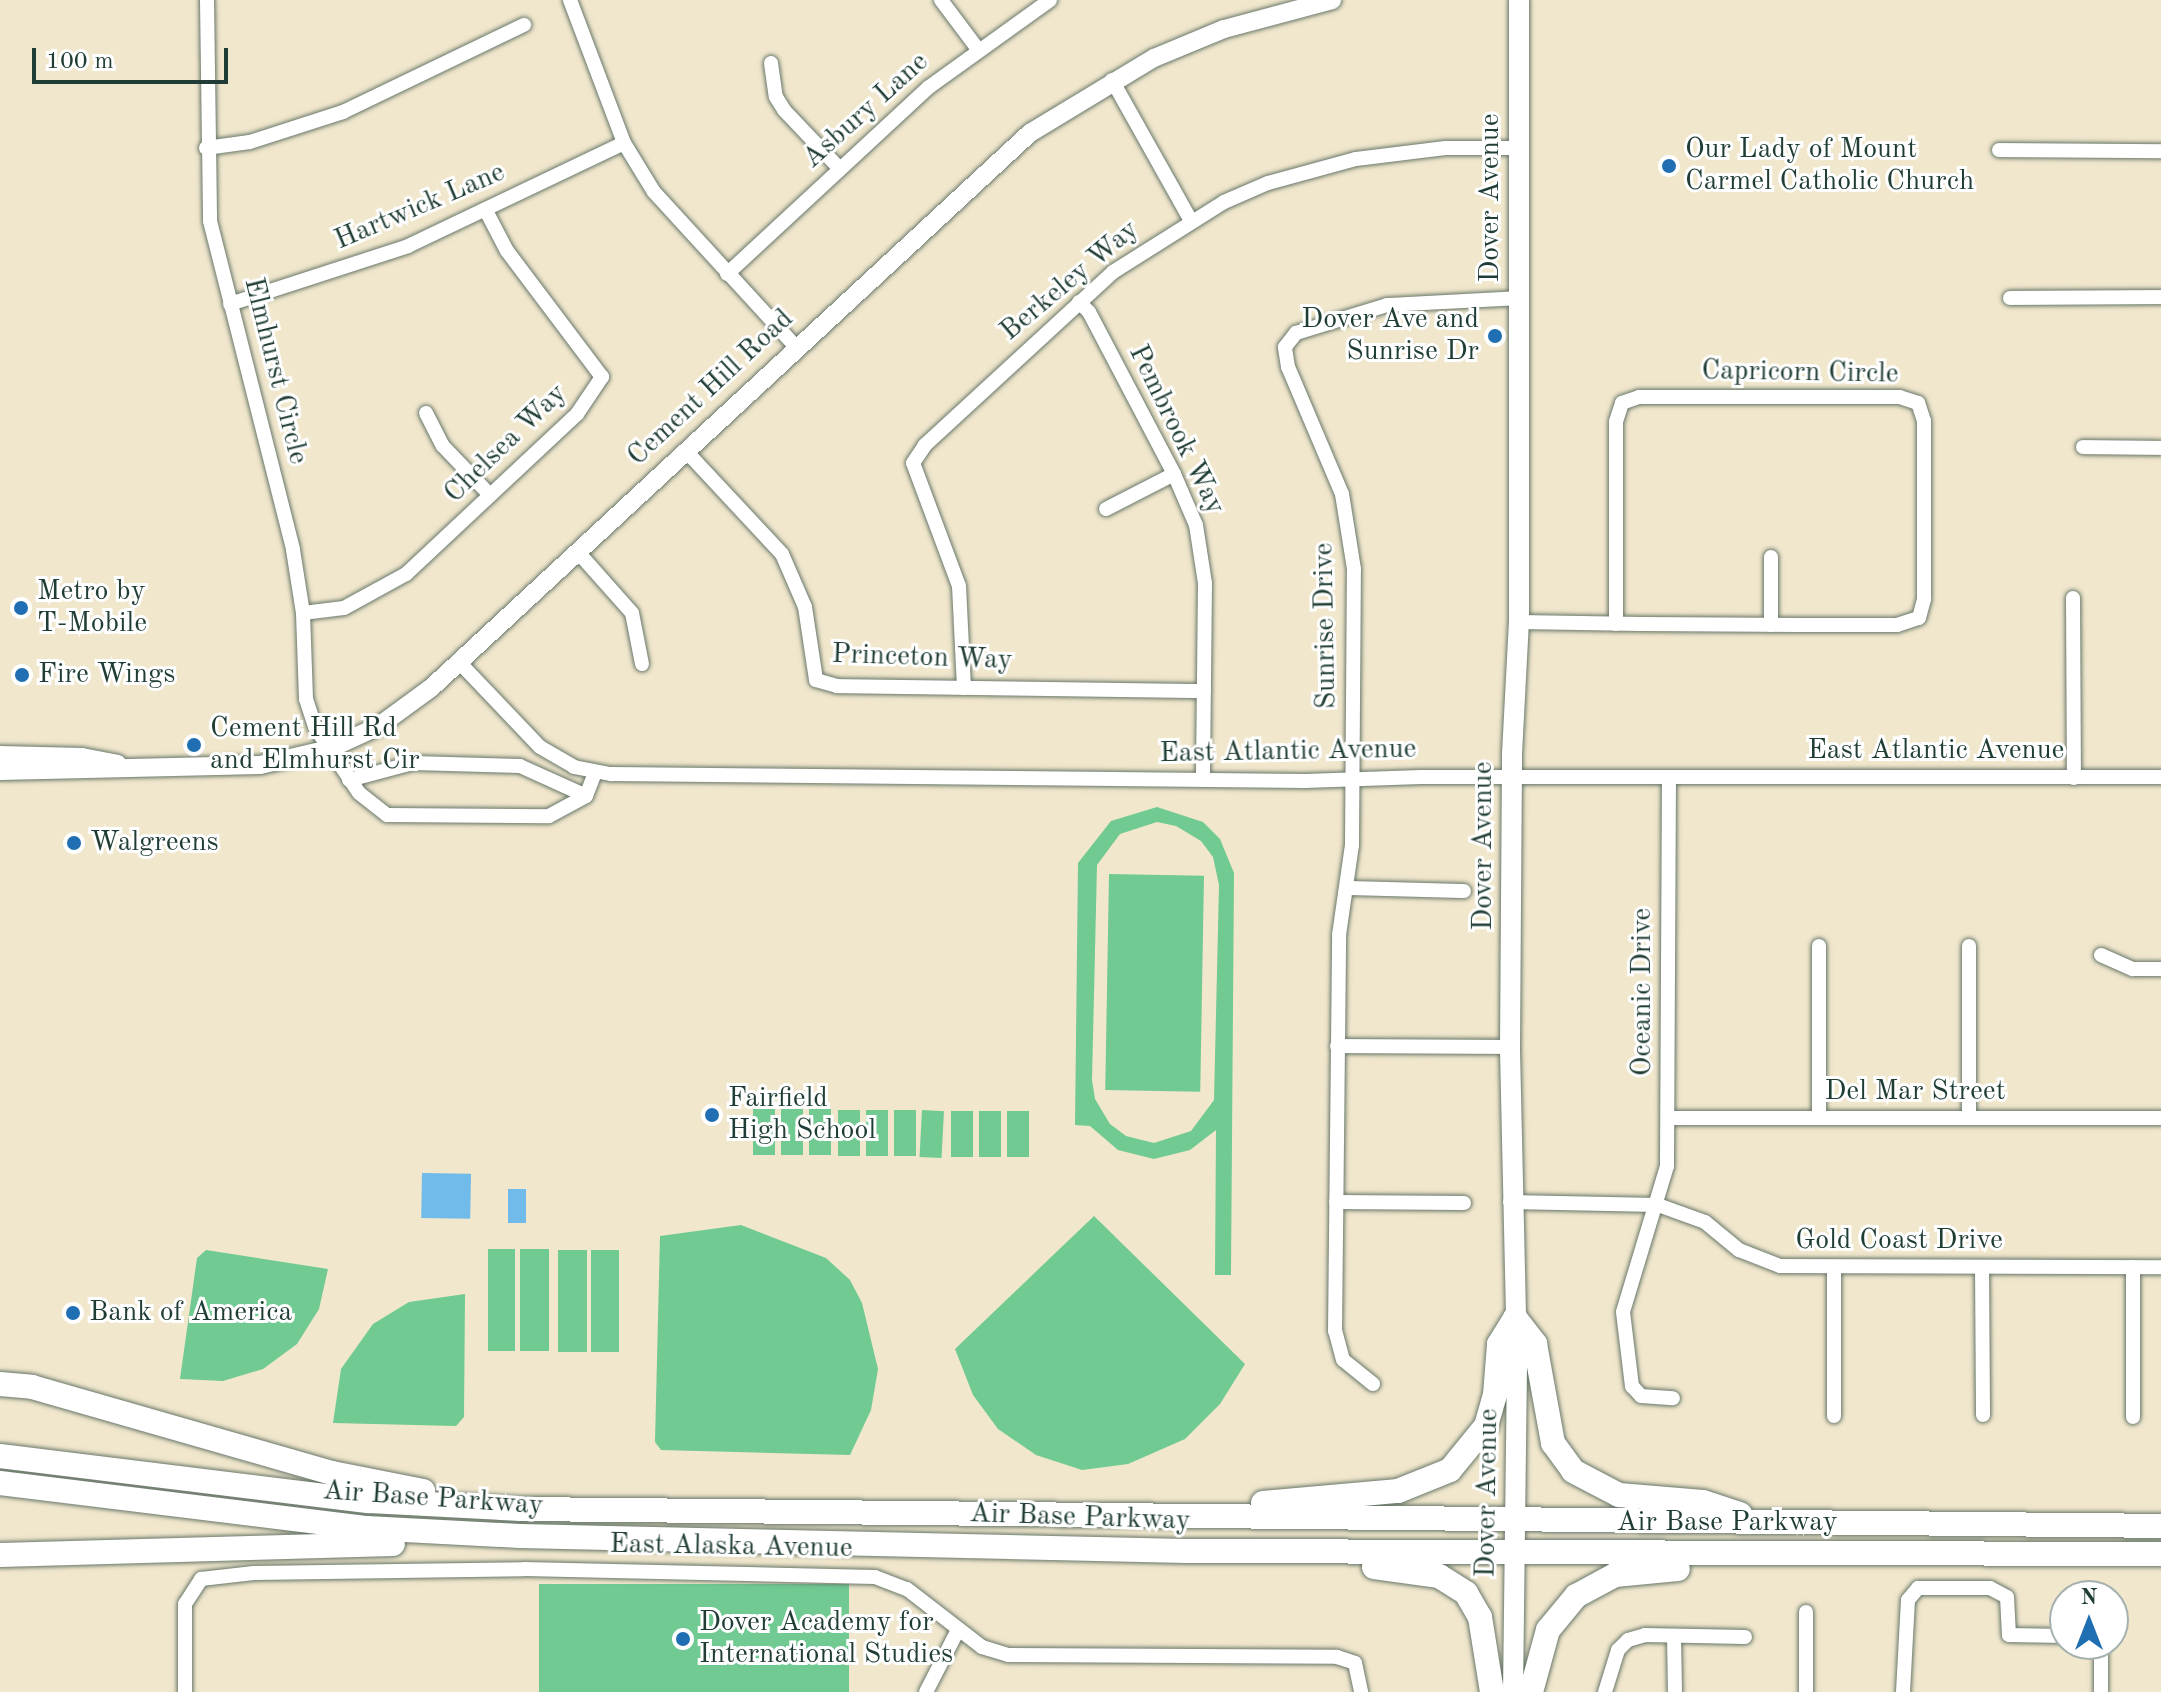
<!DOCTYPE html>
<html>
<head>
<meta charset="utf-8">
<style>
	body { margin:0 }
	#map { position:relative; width:2161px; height:1692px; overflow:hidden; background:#f1e7cd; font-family:"Old Standard TT",serif }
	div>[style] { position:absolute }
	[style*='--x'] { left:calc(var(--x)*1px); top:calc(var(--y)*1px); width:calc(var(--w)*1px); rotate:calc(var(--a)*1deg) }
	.green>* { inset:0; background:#70ca92; transform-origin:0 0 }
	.water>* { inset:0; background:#70bbe9; transform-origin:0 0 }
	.roads { filter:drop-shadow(0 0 2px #68786a) drop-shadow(0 0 2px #68786a) }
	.minor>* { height:14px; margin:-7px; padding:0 7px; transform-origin:7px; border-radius:7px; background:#fff }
	.tertiary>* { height:18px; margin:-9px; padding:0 9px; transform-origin:9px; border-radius:9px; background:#fff }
	.secondary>* { height:20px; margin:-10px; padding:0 10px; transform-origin:10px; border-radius:10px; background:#fff }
	.primary>* { height:24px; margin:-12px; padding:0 12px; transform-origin:12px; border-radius:12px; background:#fff }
	.dots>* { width:22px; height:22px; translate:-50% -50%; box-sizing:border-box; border:4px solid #fff; border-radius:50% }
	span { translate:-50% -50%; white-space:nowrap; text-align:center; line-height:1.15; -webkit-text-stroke:6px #fff; paint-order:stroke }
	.street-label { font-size:28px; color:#1f3d34 }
	.poi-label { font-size:28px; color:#1f3d34 }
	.left { translate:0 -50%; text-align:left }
	.right { translate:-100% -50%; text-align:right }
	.north { position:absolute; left:2049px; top:1580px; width:80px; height:80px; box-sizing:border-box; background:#fff; border:2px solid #a5b1ae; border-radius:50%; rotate:0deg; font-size:22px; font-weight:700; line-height:32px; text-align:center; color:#1f3d34 }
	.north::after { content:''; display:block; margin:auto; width:28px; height:36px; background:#1f6fb2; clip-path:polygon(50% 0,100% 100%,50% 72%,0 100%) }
	.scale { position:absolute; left:32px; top:48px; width:196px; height:36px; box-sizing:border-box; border:4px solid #1f3d34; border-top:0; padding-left:10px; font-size:24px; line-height:28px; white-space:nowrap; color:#1f3d34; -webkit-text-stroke:6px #fff; paint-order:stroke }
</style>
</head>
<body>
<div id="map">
	<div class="green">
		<i style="clip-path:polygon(evenodd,1157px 807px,1203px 822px,1220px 839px,1234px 873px,1231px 1275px,1215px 1275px,1216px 1130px,1190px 1150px,1154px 1159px,1118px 1150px,1090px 1126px,1075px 1125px,1078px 863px,1111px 821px,1157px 807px,1157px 822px,1176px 826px,1201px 841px,1213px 857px,1219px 885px,1214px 1100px,1191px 1131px,1154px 1143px,1126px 1136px,1110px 1124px,1095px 1099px,1092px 1080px,1097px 865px,1120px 834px,1157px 822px)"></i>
		<i style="left:1109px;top:874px;width:95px;height:216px;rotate:1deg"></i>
		<i style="left:753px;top:1109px;width:22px;height:46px"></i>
		<i style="left:781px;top:1109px;width:22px;height:46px"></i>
		<i style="left:809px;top:1109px;width:22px;height:46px"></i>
		<i style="left:838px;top:1110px;width:22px;height:46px"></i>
		<i style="left:866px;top:1110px;width:22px;height:46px"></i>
		<i style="left:894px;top:1110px;width:22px;height:46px"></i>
		<i style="left:922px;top:1110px;width:22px;height:47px;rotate:3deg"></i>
		<i style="left:951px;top:1111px;width:22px;height:46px"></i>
		<i style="left:979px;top:1111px;width:22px;height:46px"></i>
		<i style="left:1007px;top:1111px;width:22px;height:46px"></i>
		<i style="clip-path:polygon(1094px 1216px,1245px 1364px,1220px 1404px,1185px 1439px,1128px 1464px,1082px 1470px,1036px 1455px,998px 1429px,973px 1395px,955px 1349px)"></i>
		<i style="clip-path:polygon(741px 1225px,826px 1258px,850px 1280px,862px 1303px,878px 1369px,871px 1410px,850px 1455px,661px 1450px,655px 1442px,660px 1236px)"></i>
		<i style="left:488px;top:1249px;width:27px;height:102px"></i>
		<i style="left:520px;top:1249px;width:29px;height:102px"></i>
		<i style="clip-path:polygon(206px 1250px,328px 1269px,319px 1309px,297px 1344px,263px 1369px,223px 1381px,180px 1379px,197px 1258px)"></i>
		<i style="left:558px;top:1250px;width:29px;height:102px"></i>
		<i style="left:591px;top:1250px;width:28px;height:102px"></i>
		<i style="clip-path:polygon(465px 1294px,464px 1417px,456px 1426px,333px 1423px,341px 1369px,373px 1324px,409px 1302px)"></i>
		<i style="left:539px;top:1584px;width:310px;height:108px"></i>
	</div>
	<div class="water">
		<i style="left:422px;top:1173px;width:49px;height:45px;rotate:1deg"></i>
		<i style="left:508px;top:1189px;width:18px;height:34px"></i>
	</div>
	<div class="roads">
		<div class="minor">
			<i style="--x:207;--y:0;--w:221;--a:89.2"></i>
			<i style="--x:210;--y:221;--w:339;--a:75.8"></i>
			<i style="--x:293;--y:550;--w:64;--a:81"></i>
			<i style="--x:303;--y:613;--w:86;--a:88"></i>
			<i style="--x:306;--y:699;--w:29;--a:72"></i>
			<i style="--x:315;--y:727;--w:79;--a:56.3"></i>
			<i style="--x:359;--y:793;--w:36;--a:38"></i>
			<i style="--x:387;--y:815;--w:162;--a:0.4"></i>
			<i style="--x:549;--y:816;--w:42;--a:-28.4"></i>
			<i style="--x:586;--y:796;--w:25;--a:-69"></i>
			<i style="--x:570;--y:0;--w:153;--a:69.3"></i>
			<i style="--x:624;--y:143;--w:57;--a:58.5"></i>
			<i style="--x:654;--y:192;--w:210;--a:47.5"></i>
			<i style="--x:941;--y:0;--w:60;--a:53.1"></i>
			<i style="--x:771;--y:63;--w:34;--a:82"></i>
			<i style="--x:776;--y:97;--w:15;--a:58"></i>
			<i style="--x:784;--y:110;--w:81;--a:46.5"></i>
			<i style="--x:1112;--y:80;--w:159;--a:60.7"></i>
			<i style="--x:206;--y:148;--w:44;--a:-7.8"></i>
			<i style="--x:250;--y:142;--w:98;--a:-17.9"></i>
			<i style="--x:343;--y:112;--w:201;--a:-25.7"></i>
			<i style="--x:1999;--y:150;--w:162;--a:0.4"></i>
			<i style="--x:727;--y:274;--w:275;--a:-42.8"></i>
			<i style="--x:929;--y:87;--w:149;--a:-35.7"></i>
			<i style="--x:2010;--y:298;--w:151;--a:-0.4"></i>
			<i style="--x:1079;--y:302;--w:14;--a:45"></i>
			<i style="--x:1089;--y:312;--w:183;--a:62.3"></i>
			<i style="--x:1174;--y:474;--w:56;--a:66.7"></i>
			<i style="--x:1196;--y:525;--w:59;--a:81.2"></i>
			<i style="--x:1205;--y:583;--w:197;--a:90.6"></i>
			<i style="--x:230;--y:304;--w:187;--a:-18"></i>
			<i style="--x:408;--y:246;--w:239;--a:-25.5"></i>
			<i style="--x:426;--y:413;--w:37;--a:63"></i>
			<i style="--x:443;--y:446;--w:68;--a:46.2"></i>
			<i style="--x:2083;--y:447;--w:78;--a:0.7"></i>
			<i style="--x:685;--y:450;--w:142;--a:47"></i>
			<i style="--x:782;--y:554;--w:58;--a:66.5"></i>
			<i style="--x:805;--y:607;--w:74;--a:81.4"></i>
			<i style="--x:816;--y:680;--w:22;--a:16"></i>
			<i style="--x:837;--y:686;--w:367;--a:0.8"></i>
			<i style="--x:1106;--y:509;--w:76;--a:-27.2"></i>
			<i style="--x:577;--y:551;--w:83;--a:48.4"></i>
			<i style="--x:632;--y:613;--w:52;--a:78.9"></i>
			<i style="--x:1771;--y:557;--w:68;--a:90"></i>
			<i style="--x:2073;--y:598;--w:180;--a:89.7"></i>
			<i style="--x:303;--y:613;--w:41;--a:-7"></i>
			<i style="--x:344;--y:608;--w:71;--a:-28.7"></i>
			<i style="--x:406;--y:574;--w:234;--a:-43.1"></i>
			<i style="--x:577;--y:414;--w:45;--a:-56"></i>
			<i style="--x:602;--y:377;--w:158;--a:-127"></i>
			<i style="--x:507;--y:251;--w:47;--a:-117.6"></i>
			<i style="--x:1519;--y:622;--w:122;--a:0.9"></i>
			<i style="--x:1641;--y:624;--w:159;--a:0.4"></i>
			<i style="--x:1800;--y:625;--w:97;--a:0"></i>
			<i style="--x:1897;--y:625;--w:23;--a:-18"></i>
			<i style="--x:1919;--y:618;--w:20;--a:-75"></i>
			<i style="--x:1924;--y:599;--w:178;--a:-90"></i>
			<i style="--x:1924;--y:421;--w:19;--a:-108"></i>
			<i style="--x:1918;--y:403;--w:19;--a:-162"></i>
			<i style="--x:1900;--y:397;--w:261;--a:180"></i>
			<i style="--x:1639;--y:397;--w:18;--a:161"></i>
			<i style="--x:1622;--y:403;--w:20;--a:108"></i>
			<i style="--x:1616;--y:422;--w:202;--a:90"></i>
			<i style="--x:459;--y:662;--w:117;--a:46.4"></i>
			<i style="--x:540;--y:747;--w:39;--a:30"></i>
			<i style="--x:574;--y:767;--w:38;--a:11"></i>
			<i style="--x:611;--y:774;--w:694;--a:0.58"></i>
			<i style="--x:1305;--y:781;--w:116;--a:-2"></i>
			<i style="--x:1421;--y:777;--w:740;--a:0"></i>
			<i style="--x:964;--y:688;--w:102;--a:-92.8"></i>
			<i style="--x:959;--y:586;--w:131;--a:-110.5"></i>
			<i style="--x:913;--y:463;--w:22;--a:-56"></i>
			<i style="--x:925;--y:445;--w:255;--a:-42.6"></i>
			<i style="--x:1113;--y:272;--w:131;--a:-32.2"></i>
			<i style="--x:1224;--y:202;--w:48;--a:-23.4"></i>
			<i style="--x:1268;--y:183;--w:91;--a:-15.3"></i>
			<i style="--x:1356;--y:159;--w:90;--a:-7"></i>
			<i style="--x:1445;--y:148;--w:74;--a:0"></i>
			<i style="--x:1669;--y:777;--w:389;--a:90.3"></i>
			<i style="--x:1667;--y:1166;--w:152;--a:106.8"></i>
			<i style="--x:1623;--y:1312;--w:75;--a:83.1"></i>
			<i style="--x:1632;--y:1386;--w:13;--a:48"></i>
			<i style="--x:1641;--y:1396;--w:32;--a:4"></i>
			<i style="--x:349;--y:780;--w:66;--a:-14.9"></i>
			<i style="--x:413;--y:763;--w:107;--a:1.6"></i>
			<i style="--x:520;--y:766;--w:72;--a:24.4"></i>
			<i style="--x:1347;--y:888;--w:117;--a:1.5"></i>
			<i style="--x:1819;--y:946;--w:172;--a:90"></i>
			<i style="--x:1969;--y:946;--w:172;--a:90"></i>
			<i style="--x:2101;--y:955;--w:35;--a:24"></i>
			<i style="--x:2133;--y:969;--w:28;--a:0"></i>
			<i style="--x:1337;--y:1046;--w:173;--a:0.3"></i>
			<i style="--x:1669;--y:1118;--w:492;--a:0"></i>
			<i style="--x:1336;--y:1202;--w:128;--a:0.4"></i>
			<i style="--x:1510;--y:1202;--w:148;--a:1.2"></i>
			<i style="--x:1658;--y:1205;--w:50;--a:19.9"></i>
			<i style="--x:1705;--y:1222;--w:44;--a:39.5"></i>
			<i style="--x:1739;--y:1250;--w:44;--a:21.3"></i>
			<i style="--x:1780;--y:1266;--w:381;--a:0.2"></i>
			<i style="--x:1834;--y:1267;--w:149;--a:90"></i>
			<i style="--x:1982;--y:1267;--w:148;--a:89.6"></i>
			<i style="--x:2133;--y:1267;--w:150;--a:90"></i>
			<i style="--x:1373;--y:1384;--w:38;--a:-141"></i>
			<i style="--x:1343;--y:1360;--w:30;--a:-105"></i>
			<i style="--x:1335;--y:1331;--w:396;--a:-89.4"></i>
			<i style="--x:1339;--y:935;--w:91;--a:-81.8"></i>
			<i style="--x:1352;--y:845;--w:276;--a:-89.6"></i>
			<i style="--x:1354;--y:569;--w:76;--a:-99.1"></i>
			<i style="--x:1342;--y:494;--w:138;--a:-113"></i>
			<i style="--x:1288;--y:367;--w:20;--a:-99"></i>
			<i style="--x:1285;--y:347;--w:18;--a:-52"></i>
			<i style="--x:1296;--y:333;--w:95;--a:-17.1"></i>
			<i style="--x:1387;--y:305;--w:132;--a:-3"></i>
			<i style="--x:1806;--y:1612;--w:80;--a:90"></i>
			<i style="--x:1674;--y:1636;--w:56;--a:89"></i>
			<i style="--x:2101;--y:1644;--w:48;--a:90"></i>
			<i style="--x:185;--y:1692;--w:88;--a:-90"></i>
			<i style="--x:185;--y:1604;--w:30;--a:-57"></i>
			<i style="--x:201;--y:1579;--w:53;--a:-6.5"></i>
			<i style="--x:254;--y:1573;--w:270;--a:-0.8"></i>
			<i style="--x:524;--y:1569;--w:351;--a:1.3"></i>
			<i style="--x:875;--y:1577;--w:34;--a:21"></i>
			<i style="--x:907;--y:1589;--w:95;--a:37.7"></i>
			<i style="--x:982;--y:1647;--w:27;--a:17"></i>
			<i style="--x:1008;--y:1655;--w:329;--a:0.3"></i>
			<i style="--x:1337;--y:1657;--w:19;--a:18"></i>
			<i style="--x:1355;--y:1663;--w:30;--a:78"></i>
			<i style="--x:926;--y:1692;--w:68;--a:-62.7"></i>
			<i style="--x:1605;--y:1692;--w:44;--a:-72.8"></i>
			<i style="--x:1618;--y:1650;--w:14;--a:-45"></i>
			<i style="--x:1628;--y:1640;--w:18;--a:-16"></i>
			<i style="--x:1645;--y:1635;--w:100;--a:1.1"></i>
			<i style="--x:1903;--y:1692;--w:92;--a:-86.9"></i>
			<i style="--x:1908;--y:1600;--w:16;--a:-50"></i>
			<i style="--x:1918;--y:1588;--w:72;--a:0"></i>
			<i style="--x:1990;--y:1588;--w:19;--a:28"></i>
			<i style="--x:2007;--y:1597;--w:38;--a:87"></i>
			<i style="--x:2009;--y:1635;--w:56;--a:1"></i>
		</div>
		<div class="tertiary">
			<i style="--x:0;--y:755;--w:82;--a:1.4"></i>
			<i style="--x:82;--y:757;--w:36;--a:11"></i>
			<i style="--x:0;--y:771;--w:260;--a:-1.3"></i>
			<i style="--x:260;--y:765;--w:71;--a:-13.1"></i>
			<i style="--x:329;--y:749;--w:55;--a:-24.7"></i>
			<i style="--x:379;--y:726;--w:64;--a:-36.2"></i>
			<i style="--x:431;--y:688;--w:817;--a:-42.82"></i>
			<i style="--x:1030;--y:133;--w:145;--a:-31.2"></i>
			<i style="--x:1154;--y:58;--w:76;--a:-22.5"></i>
			<i style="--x:1224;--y:29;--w:112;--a:-15"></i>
		</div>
		<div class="secondary">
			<i style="--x:1513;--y:1692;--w:333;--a:-89.3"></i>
			<i style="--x:1517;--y:1359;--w:312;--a:-91.3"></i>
			<i style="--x:1510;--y:1047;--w:293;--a:-89.6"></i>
			<i style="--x:1512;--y:754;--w:132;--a:-87"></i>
			<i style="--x:1519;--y:622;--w:622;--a:-90"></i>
		</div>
		<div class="primary">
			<i style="--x:0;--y:1384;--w:32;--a:5"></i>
			<i style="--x:32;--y:1387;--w:312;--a:16"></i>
			<i style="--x:332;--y:1473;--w:93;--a:11.2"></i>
			<i style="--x:0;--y:1456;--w:372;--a:7"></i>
			<i style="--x:369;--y:1501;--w:152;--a:3"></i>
			<i style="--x:521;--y:1509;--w:1640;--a:0.59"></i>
			<i style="--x:0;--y:1483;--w:370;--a:7"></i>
			<i style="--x:367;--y:1528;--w:153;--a:3"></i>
			<i style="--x:520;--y:1536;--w:666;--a:1.29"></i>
			<i style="--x:1186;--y:1551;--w:975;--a:0.18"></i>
			<i style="--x:1263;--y:1503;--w:136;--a:-5.1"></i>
			<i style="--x:1398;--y:1491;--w:56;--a:-22"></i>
			<i style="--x:1450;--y:1470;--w:57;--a:-50.7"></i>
			<i style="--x:1486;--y:1426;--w:32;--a:-74"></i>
			<i style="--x:1495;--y:1395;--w:51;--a:-85.5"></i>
			<i style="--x:1499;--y:1344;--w:31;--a:-58"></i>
			<i style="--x:1515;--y:1318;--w:33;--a:52"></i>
			<i style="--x:1535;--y:1344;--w:101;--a:79.7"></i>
			<i style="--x:1553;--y:1443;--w:34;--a:54"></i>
			<i style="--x:1573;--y:1471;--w:52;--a:27.6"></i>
			<i style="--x:1619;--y:1495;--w:84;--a:4.8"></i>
			<i style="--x:1703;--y:1502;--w:39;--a:18"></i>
			<i style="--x:0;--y:1555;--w:393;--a:-1.6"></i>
			<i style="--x:1374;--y:1567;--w:66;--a:7.9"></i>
			<i style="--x:1439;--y:1576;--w:32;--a:32"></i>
			<i style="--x:1466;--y:1593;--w:28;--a:60"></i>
			<i style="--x:1480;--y:1617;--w:76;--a:80.9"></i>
			<i style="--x:1531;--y:1692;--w:64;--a:-74.7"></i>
			<i style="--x:1548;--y:1630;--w:44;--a:-50.5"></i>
			<i style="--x:1576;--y:1596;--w:44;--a:-28.3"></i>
			<i style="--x:1615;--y:1575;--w:63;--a:-5.4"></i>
		</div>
	</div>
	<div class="dots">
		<i style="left:1669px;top:166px;background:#1f6fb2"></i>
		<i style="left:1495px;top:336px;background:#1f6fb2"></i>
		<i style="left:21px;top:608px;background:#1f6fb2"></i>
		<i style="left:22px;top:675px;background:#1f6fb2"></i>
		<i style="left:194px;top:745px;background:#1f6fb2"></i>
		<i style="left:74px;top:843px;background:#1f6fb2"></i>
		<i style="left:712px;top:1115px;background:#1f6fb2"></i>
		<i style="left:73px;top:1313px;background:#1f6fb2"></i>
		<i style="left:683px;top:1639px;background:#1f6fb2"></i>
	</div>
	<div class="street-label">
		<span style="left:866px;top:111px;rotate:-42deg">Asbury Lane</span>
		<span style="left:1491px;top:198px;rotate:-90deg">Dover Avenue</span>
		<span style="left:420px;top:207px;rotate:-23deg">Hartwick Lane</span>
		<span style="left:1070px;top:281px;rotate:-40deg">Berkeley Way</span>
		<span style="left:275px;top:371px;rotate:76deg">Elmhurst Circle</span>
		<span style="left:1800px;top:373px;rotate:1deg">Capricorn Circle</span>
		<span style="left:711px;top:388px;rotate:-43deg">Cement Hill Road</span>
		<span style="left:1176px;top:430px;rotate:64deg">Pembrook Way</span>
		<span style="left:506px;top:444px;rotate:-44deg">Chelsea Way</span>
		<span style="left:1326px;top:626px;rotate:-91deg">Sunrise Drive</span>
		<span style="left:922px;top:658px;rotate:2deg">Princeton Way</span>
		<span style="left:1936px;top:751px">East Atlantic Avenue</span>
		<span style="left:1288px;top:752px;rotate:-1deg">East Atlantic Avenue</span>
		<span style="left:1484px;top:846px;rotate:-90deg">Dover Avenue</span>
		<span style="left:1643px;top:992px;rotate:-90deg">Oceanic Drive</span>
		<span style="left:1915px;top:1092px">Del Mar Street</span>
		<span style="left:1899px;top:1241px">Gold Coast Drive</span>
		<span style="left:1488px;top:1493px;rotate:-89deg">Dover Avenue</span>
		<span style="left:433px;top:1499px;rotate:4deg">Air Base Parkway</span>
		<span style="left:1080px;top:1518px;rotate:2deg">Air Base Parkway</span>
		<span style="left:1727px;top:1523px">Air Base Parkway</span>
		<span style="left:731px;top:1547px;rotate:1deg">East Alaska Avenue</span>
	</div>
	<div class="poi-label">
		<span class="left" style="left:1685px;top:166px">Our Lady of Mount<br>Carmel Catholic Church</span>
		<span class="right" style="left:1479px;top:336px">Dover Ave and<br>Sunrise Dr</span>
		<span class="left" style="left:37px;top:608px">Metro by<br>T-Mobile</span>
		<span class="left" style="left:38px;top:675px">Fire Wings</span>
		<span class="left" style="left:210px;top:745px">Cement Hill Rd<br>and Elmhurst Cir</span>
		<span class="left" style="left:90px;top:843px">Walgreens</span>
		<span class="left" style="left:728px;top:1115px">Fairfield<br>High School</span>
		<span class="left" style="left:89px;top:1313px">Bank of America</span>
		<span class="left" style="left:699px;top:1639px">Dover Academy for<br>International Studies</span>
	</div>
	<div class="north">N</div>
	<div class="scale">100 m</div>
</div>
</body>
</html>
